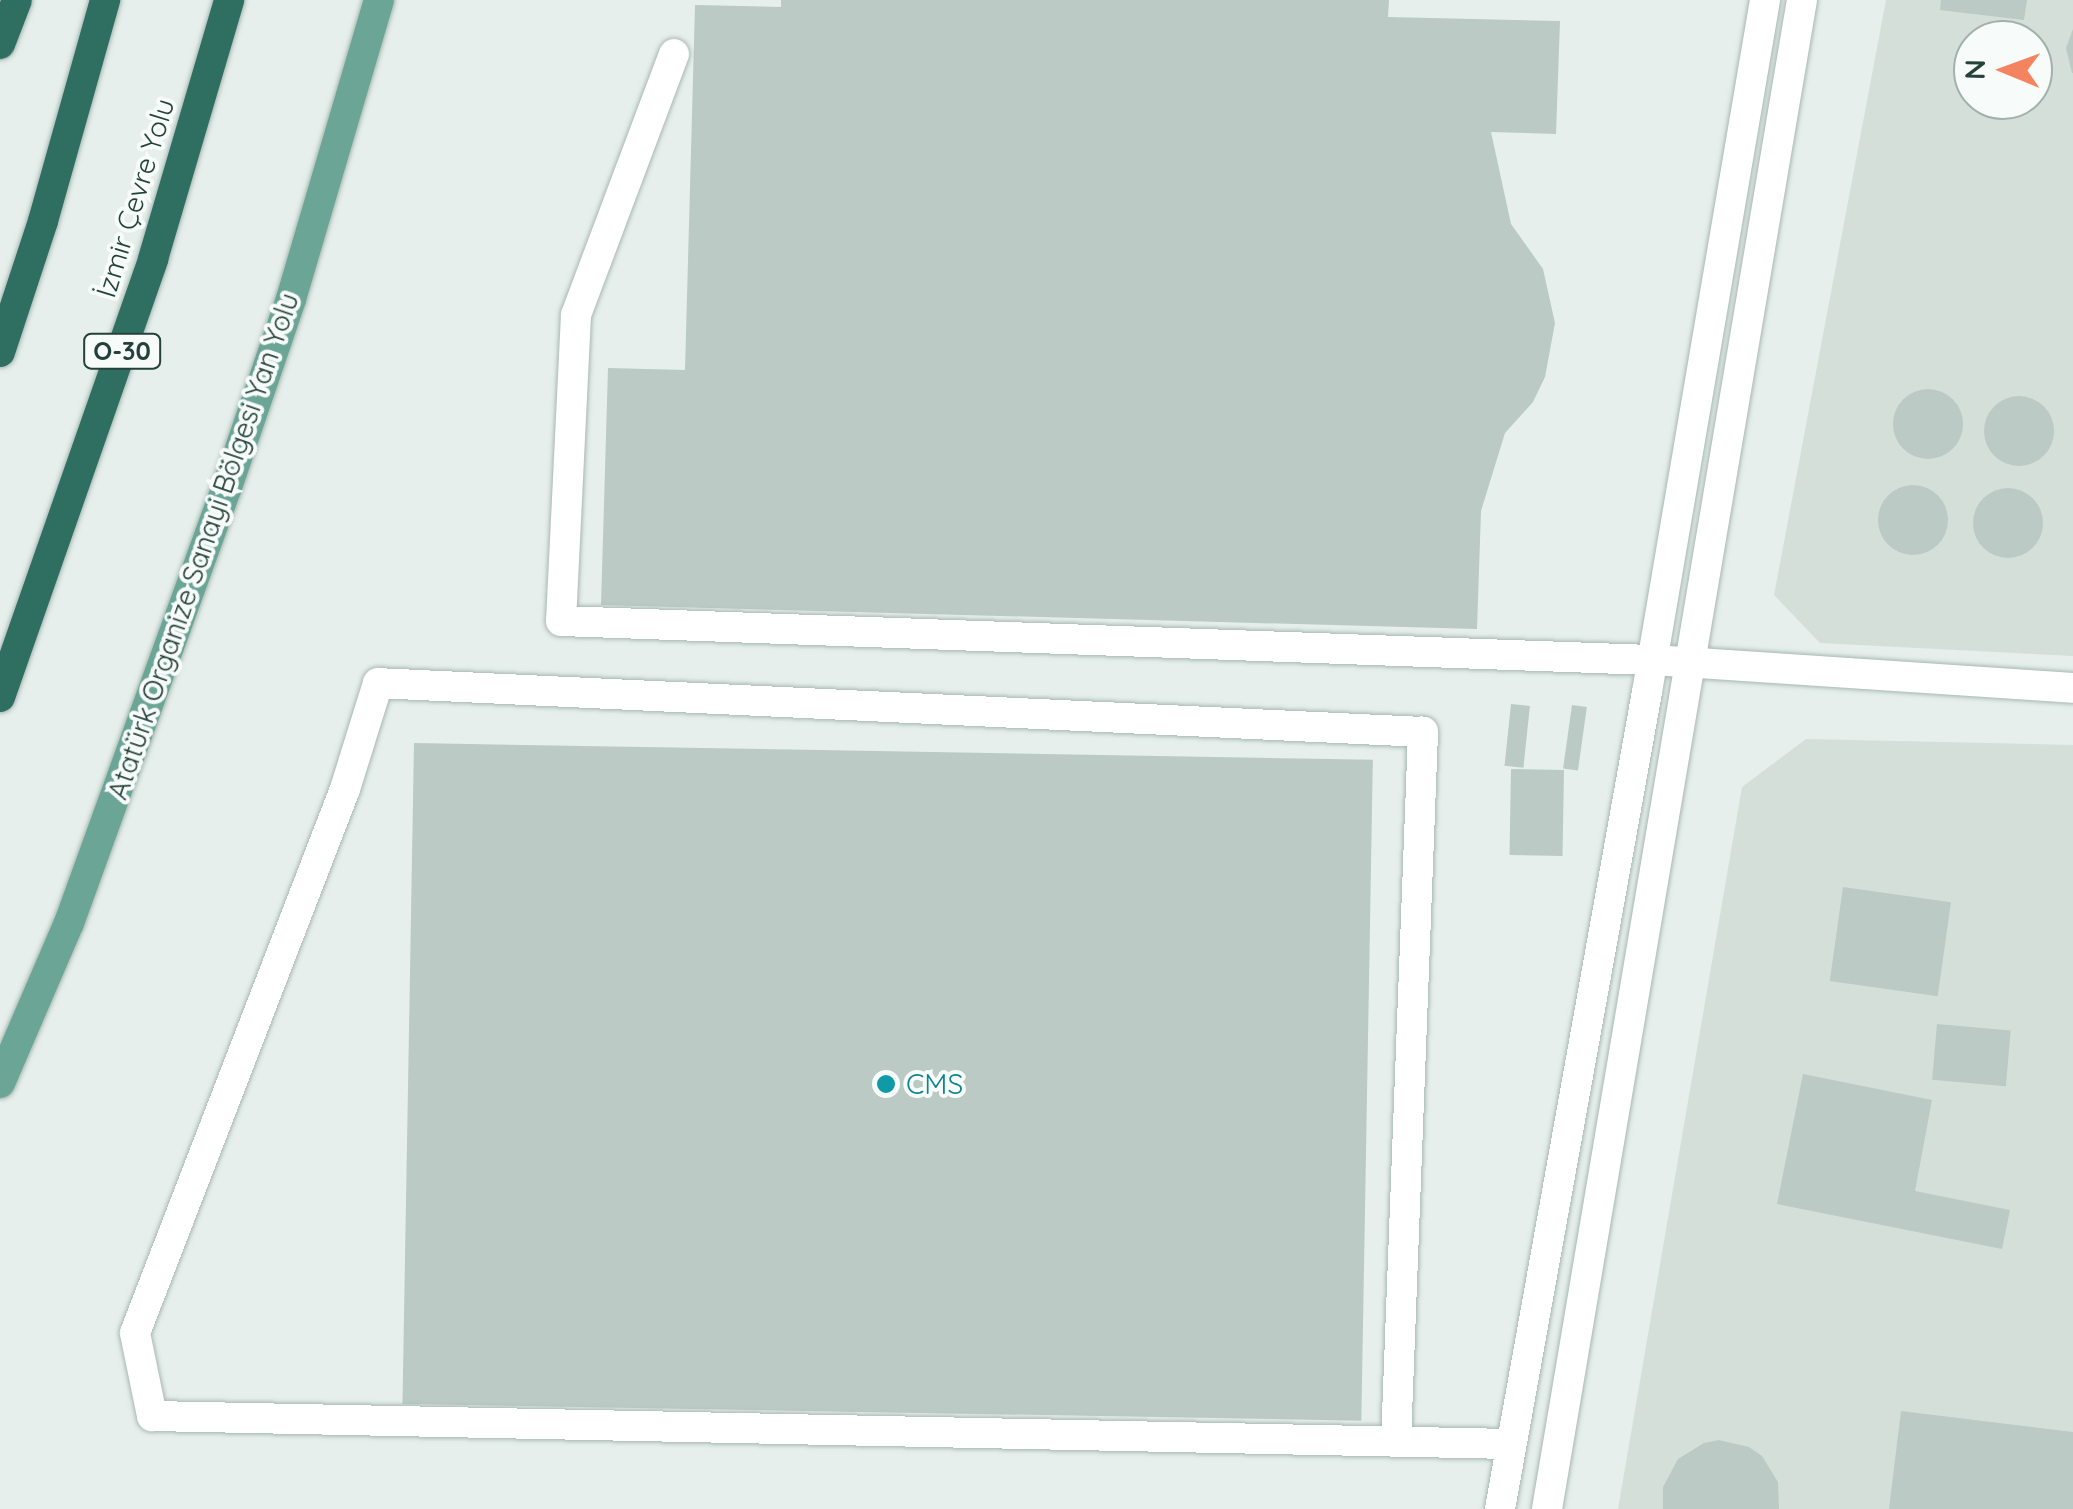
<!DOCTYPE html>
<html>
<head>
<meta charset="utf-8">
<style>
	body { margin:0 }
	#map { position:relative; width:2073px; height:1509px; overflow:hidden; background:#e6efeb; font-family:Quicksand,sans-serif }
	div>[style] { position:absolute }
	[style*='--x'] { left:calc(var(--x)*1px); top:calc(var(--y)*1px); width:calc(var(--w)*1px); rotate:calc(var(--a)*1deg) }
	.built>* { inset:0; background:#d4dfda }
	.building>* { inset:0; background:#bbcac4; transform-origin:0 0 }
	.round { border-radius:50% }
	.roads { filter:drop-shadow(0 0 2px #a8b8b2) drop-shadow(0 0 2px #a8b8b2) }
	.minor>* { height:30px; margin:-15px; padding:0 15px; transform-origin:15px; border-radius:15px; background:#fff }
	.major>* { height:30px; margin:-15px; padding:0 15px; transform-origin:15px; border-radius:15px; background:#6aa596 }
	.highway>* { height:30px; margin:-15px; padding:0 15px; transform-origin:15px; border-radius:15px; background:#2f6f62 }
	.dots>* { width:28px; height:28px; translate:-50% -50%; box-sizing:border-box; border:5px solid #f7fbf9; border-radius:50% }
	span { translate:-50% -50%; white-space:nowrap; text-align:center; line-height:1.15; -webkit-text-stroke:8px #f7fbf9; paint-order:stroke }
	.shield-label span { padding:2px 8px; background:#f7fbf9; border:2px solid; border-radius:8px; -webkit-text-stroke-width:0 }
	.shield-label { font-size:25px; color:#24423a; font-weight:700 }
	.street-label { font-size:28px; color:#24423a }
	.culture-label { font-size:28px; color:#0d838f }
	.left { translate:0 -50%; text-align:left }
	.north { position:absolute; left:1953px; top:20px; width:100px; height:100px; box-sizing:border-box; background:#f7fbf9; border:2px solid #a3b1ad; border-radius:50%; rotate:271deg; font-size:28px; font-weight:700; line-height:40px; text-align:center; color:#24423a }
	.north::after { content:''; display:block; margin:auto; width:35px; height:45px; background:#f4845f; clip-path:polygon(50% 0,100% 100%,50% 72%,0 100%) }
</style>
</head>
<body>
<div id="map">
	<div class="built">
		<i style="clip-path:polygon(evenodd,1886px 0,2073px 0,2073px 656px,1820px 643px,1774px 595px,1886px 0,1973px 40px,2033px 40px,2033px 100px,1973px 100px,1973px 40px)"></i>
		<i style="clip-path:polygon(1806px 739px,2073px 745px,2073px 1509px,1618px 1509px,1742px 787px)"></i>
	</div>
	<div class="building">
		<i style="clip-path:polygon(781px 0,1389px 0,1388px 17px,1560px 21px,1556px 134px,1491px 132px,1511px 224px,1543px 269px,1555px 323px,1545px 377px,1533px 402px,1505px 433px,1481px 511px,1477px 629px,601px 605px,608px 368px,685px 370px,695px 5px,781px 7px)"></i>
		<i style="clip-path:polygon(1941px 0,2027px 0,2024px 20px,1940px 10px)"></i>
		<i style="clip-path:polygon(2073px 29px,2073px 73px,2072px 73px,2066px 48px)"></i>
		<i class="round" style="left:1893px;top:389px;width:70px;height:70px"></i>
		<i class="round" style="left:1984px;top:396px;width:70px;height:70px"></i>
		<i class="round" style="left:1878px;top:485px;width:70px;height:70px"></i>
		<i class="round" style="left:1973px;top:488px;width:70px;height:70px"></i>
		<i style="left:1511px;top:704px;width:19px;height:62px;rotate:6deg"></i>
		<i style="left:1572px;top:705px;width:15px;height:64px;rotate:8deg"></i>
		<i style="left:414px;top:743px;width:959px;height:661px;rotate:1deg"></i>
		<i style="left:1511px;top:769px;width:53px;height:86px;rotate:1deg"></i>
		<i style="left:1843px;top:887px;width:109px;height:95px;rotate:8deg"></i>
		<i style="left:1937px;top:1024px;width:74px;height:56px;rotate:5deg"></i>
		<i style="clip-path:polygon(1803px 1074px,1932px 1100px,1915px 1191px,2010px 1210px,2002px 1249px,1777px 1204px)"></i>
		<i style="clip-path:polygon(1901px 1411px,2073px 1432px,2073px 1509px,1889px 1509px)"></i>
		<i style="clip-path:polygon(1719px 1440px,1749px 1447px,1762px 1456px,1778px 1482px,1779px 1509px,1663px 1509px,1663px 1487px,1678px 1459px,1704px 1443px)"></i>
	</div>
	<div class="roads">
		<div class="minor">
			<i style="--x:674;--y:54;--w:279;--a:110.6"></i>
			<i style="--x:576;--y:315;--w:306;--a:92.8"></i>
			<i style="--x:561;--y:621;--w:1093;--a:2.05"></i>
			<i style="--x:1653;--y:660;--w:421;--a:3.8"></i>
			<i style="--x:1396;--y:1442;--w:711;--a:-87.82"></i>
			<i style="--x:1423;--y:732;--w:1046;--a:-177.32"></i>
			<i style="--x:378;--y:683;--w:111;--a:107.3"></i>
			<i style="--x:345;--y:789;--w:583;--a:111.11"></i>
			<i style="--x:135;--y:1333;--w:85;--a:78.4"></i>
			<i style="--x:152;--y:1416;--w:1359;--a:1.18"></i>
			<i style="--x:1500;--y:1509;--w:830;--a:-79.8"></i>
			<i style="--x:1647;--y:692;--w:702;--a:-80.32"></i>
			<i style="--x:1547;--y:1509;--w:1530;--a:-80.41"></i>
		</div>
		<div class="major">
			<i style="--x:0;--y:1083;--w:174;--a:-66.7"></i>
			<i style="--x:69;--y:923;--w:461;--a:-70.1"></i>
			<i style="--x:226;--y:490;--w:202;--a:-71.2"></i>
			<i style="--x:291;--y:299;--w:312;--a:-73.6"></i>
		</div>
		<div class="highway">
			<i style="--x:0;--y:44;--w:47;--a:-68.9"></i>
			<i style="--x:0;--y:352;--w:138;--a:-71.8"></i>
			<i style="--x:43;--y:221;--w:230;--a:-74.3"></i>
			<i style="--x:0;--y:697;--w:464;--a:-70.7"></i>
			<i style="--x:153;--y:259;--w:270;--a:-73.6"></i>
		</div>
	</div>
	<div class="dots">
		<i style="left:886px;top:1084px;background:#0f9aa8"></i>
	</div>
	<div class="shield-label">
		<span style="left:122px;top:351px">O-30</span>
	</div>
	<div class="street-label">
		<span style="left:135px;top:198px;rotate:-73deg">İzmir Çevre Yolu</span>
		<span style="left:203px;top:546px;rotate:-71deg">Atatürk Organize Sanayi Bölgesi Yan Yolu</span>
	</div>
	<div class="culture-label">
		<span class="left" style="left:906px;top:1084px">CMS</span>
	</div>
	<div class="north">N</div>
</div>
</body>
</html>
